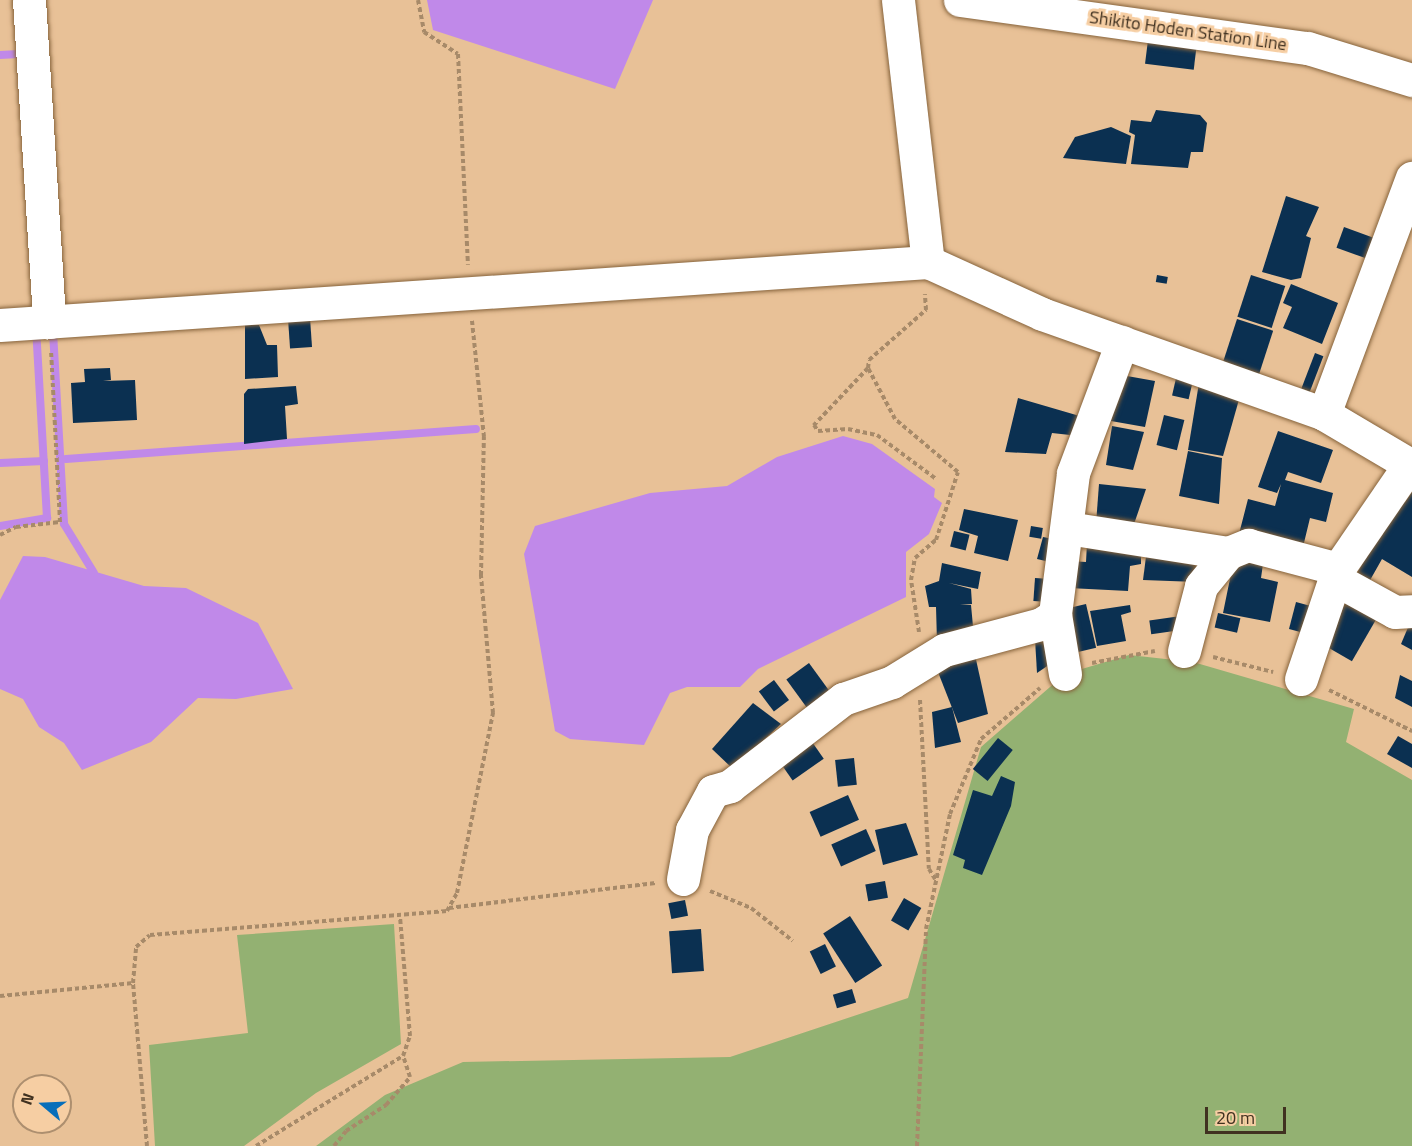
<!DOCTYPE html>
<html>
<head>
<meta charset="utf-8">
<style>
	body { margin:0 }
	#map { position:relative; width:1412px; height:1146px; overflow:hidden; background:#e8c197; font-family:"Titillium Web",sans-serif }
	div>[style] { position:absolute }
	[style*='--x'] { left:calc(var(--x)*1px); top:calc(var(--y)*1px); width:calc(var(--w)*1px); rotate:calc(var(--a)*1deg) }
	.green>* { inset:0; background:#93b172 }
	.water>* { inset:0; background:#c089e9 }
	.stream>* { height:8px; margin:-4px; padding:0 4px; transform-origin:4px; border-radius:4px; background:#c089e9 }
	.building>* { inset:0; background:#0b3051; transform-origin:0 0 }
	.path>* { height:4px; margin-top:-2px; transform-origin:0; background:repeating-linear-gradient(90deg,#a78a69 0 4.5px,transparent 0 7.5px) }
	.roads { filter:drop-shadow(0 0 2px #86633b) drop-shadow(0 0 2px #86633b) }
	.minor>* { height:33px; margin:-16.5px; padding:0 16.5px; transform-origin:16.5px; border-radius:16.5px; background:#fff }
	.major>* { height:33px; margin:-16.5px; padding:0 16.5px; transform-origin:16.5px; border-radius:16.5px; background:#fff }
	span { translate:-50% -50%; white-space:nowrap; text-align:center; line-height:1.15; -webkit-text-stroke:6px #f6cea3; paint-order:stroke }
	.street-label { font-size:18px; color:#403120 }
	.north { position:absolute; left:12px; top:1074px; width:60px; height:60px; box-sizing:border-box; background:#f6cea3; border:2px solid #ad8f6f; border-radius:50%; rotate:289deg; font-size:16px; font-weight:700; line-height:24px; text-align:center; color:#403120 }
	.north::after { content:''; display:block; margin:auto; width:21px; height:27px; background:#076eba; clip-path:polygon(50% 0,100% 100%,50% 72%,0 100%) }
	.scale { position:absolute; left:1205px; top:1107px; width:81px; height:27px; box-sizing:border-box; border:3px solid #403120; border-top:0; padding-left:8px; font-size:18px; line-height:21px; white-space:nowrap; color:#403120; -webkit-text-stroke:4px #f6cea3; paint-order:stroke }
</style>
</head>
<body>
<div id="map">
	<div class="green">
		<i style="clip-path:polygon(1129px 655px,1193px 662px,1354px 709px,1346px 742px,1412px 780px,1412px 1146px,316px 1146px,385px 1095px,463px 1062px,730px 1057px,908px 998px,981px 747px,1065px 674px)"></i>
		<i style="clip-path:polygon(394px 924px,401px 1044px,316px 1093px,244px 1146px,155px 1146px,149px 1045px,248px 1033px,237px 935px)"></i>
	</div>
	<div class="water">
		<i style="clip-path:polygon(427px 0,653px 0,615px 89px,433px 30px)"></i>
		<i style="clip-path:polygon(843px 436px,872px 444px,935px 489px,934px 497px,942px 503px,929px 534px,906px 552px,906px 597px,758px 669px,740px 687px,687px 687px,670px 693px,644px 745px,570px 739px,555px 731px,524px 554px,535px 526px,650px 493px,727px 486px,777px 457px)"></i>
		<i style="clip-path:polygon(23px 556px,45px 557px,144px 586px,186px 588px,258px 623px,293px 689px,236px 699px,198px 698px,151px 742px,82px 770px,64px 743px,39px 727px,23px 699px,0 689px,0 600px)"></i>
	</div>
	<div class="stream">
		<i style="--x:0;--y:55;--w:19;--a:-3"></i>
		<i style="--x:59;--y:332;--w:6;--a:180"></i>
		<i style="--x:53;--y:332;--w:192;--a:86.7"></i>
		<i style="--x:64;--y:524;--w:57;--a:58.5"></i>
		<i style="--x:66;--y:459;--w:411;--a:-4.2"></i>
		<i style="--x:0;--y:463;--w:44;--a:-2.6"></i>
		<i style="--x:0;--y:526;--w:48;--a:-9.7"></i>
		<i style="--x:47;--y:518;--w:188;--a:-93.3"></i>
	</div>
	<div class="building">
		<i style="left:1148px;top:40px;width:49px;height:24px;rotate:7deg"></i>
		<i style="clip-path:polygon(1156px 110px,1200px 115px,1207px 123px,1203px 152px,1191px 152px,1188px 168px,1131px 164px,1135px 135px,1129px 132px,1131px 120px,1151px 122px)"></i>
		<i style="clip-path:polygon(1111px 127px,1131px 136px,1126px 164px,1063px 158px,1075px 137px)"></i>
		<i style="clip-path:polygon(1286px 196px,1319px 207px,1306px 236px,1311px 238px,1301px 278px,1291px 280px,1262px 272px)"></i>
		<i style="left:1344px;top:227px;width:32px;height:22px;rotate:20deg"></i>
		<i style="left:1157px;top:275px;width:11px;height:7px;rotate:10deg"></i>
		<i style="left:1251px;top:275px;width:36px;height:44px;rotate:18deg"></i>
		<i style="clip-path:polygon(1291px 284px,1338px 303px,1322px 344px,1283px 328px,1292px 307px,1283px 303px)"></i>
		<i style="left:310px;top:318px;width:29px;height:22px;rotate:86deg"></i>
		<i style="left:1237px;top:319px;width:38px;height:52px;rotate:18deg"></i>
		<i style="clip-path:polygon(245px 325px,259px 325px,267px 345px,277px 345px,278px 377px,245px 379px)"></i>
		<i style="left:1315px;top:353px;width:9px;height:38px;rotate:21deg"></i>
		<i style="clip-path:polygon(110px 368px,111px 380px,103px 381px,135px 380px,137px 420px,73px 423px,71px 383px,85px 382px,84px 369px)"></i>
		<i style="left:1177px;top:374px;width:17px;height:22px;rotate:13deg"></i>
		<i style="clip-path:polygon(1127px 376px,1155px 381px,1145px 427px,1111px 421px,1120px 377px)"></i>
		<i style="clip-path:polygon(1199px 383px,1240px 396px,1223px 456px,1188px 450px)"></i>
		<i style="clip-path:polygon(296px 386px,298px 404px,285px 406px,287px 439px,244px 444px,244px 394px,248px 389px)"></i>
		<i style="clip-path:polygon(1018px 398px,1083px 417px,1079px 436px,1052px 433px,1046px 454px,1005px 452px)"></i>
		<i style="left:1164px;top:415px;width:21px;height:31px;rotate:14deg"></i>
		<i style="clip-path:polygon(1112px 426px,1144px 432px,1133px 470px,1106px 465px)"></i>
		<i style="clip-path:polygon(1278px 431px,1333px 450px,1321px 483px,1288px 472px,1285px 480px,1333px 493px,1326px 522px,1310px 518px,1302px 551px,1239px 534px,1248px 499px,1275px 506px,1281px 484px,1277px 493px,1258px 487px)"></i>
		<i style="clip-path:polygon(1188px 451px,1222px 458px,1219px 504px,1179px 496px)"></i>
		<i style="clip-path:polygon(1099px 484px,1146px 489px,1133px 527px,1096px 524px)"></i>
		<i style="clip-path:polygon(1412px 492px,1412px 577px,1382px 559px,1369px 582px,1355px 577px,1398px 499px,1405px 502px)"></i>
		<i style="clip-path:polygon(964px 509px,1018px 520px,1008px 561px,974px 553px,978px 536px,959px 530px)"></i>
		<i style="left:1031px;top:526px;width:12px;height:11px;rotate:9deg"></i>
		<i style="left:954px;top:531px;width:16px;height:16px;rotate:14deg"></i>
		<i style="clip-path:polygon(1043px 537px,1058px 540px,1054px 563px,1037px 559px)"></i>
		<i style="clip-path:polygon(1087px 543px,1141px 548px,1141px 564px,1130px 566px,1128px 591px,1069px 588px,1070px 561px,1086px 562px)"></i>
		<i style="clip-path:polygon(1147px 549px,1202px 560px,1197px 582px,1143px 580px)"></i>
		<i style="clip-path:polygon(1234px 559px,1263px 564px,1261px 578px,1278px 582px,1270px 622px,1223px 613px)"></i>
		<i style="clip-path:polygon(942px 563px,981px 572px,978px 589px,949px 583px,971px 589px,972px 604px,960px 605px,971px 605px,974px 637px,937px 642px,936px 607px,929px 607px,925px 586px,939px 581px)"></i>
		<i style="left:1035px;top:578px;width:15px;height:23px;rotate:4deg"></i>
		<i style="left:1344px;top:599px;width:38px;height:50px;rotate:30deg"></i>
		<i style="clip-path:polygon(1296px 602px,1318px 608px,1304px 633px,1289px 629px)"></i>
		<i style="left:1086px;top:604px;width:45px;height:24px;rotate:77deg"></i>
		<i style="clip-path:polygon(1130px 605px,1131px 612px,1121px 615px,1126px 641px,1097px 646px,1090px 611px)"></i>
		<i style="left:1218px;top:613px;width:23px;height:15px;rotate:13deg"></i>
		<i style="left:1181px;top:616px;width:14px;height:32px;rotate:82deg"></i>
		<i style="clip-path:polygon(1412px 618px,1412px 650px,1401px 644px)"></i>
		<i style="clip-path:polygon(1054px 636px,1056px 660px,1037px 673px,1035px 639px)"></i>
		<i style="clip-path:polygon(975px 655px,988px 714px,958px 723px,936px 667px)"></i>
		<i style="left:809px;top:663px;width:39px;height:28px;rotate:54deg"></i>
		<i style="clip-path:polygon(1400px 675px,1412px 681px,1412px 707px,1395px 698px)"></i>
		<i style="left:774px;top:680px;width:25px;height:19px;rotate:53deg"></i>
		<i style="clip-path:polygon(753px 703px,781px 724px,733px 769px,712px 749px)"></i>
		<i style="clip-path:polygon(952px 707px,961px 742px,935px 748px,932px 712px)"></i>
		<i style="clip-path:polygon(1398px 736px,1412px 744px,1412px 768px,1387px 754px)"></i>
		<i style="left:998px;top:738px;width:19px;height:40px;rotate:39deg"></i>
		<i style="left:810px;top:739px;width:24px;height:38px;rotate:55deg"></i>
		<i style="left:854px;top:758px;width:27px;height:19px;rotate:84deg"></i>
		<i style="clip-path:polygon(1001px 776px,1015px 782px,1011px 806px,982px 875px,963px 868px,965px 860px,953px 855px,973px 790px,992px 796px)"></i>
		<i style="left:848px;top:795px;width:27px;height:42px;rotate:66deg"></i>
		<i style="clip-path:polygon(906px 823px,918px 855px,883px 865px,875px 830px)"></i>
		<i style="left:866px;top:829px;width:24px;height:38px;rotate:66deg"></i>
		<i style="left:885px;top:881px;width:17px;height:20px;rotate:80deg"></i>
		<i style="left:904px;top:898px;width:20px;height:26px;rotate:30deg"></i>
		<i style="left:685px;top:900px;width:16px;height:17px;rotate:79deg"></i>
		<i style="left:850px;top:916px;width:59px;height:32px;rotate:57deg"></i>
		<i style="left:701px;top:929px;width:42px;height:32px;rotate:86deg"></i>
		<i style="left:825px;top:944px;width:25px;height:17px;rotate:64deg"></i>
		<i style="left:852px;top:989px;width:14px;height:20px;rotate:73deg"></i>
	</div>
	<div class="path">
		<i style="--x:418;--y:0;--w:33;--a:79"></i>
		<i style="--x:424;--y:32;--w:40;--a:32.9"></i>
		<i style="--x:458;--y:54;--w:211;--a:87.3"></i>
		<i style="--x:868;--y:368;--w:79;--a:133.5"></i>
		<i style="--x:814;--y:425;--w:7;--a:56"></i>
		<i style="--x:818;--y:431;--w:30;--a:-4"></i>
		<i style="--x:848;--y:429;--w:30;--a:12"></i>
		<i style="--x:877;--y:435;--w:74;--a:36.7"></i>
		<i style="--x:0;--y:535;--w:18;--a:-27"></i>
		<i style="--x:16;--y:527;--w:44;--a:-6.5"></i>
		<i style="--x:60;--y:522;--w:171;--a:-93"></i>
		<i style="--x:919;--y:632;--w:53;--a:-98.7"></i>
		<i style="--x:911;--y:580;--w:22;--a:-80"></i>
		<i style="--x:915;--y:558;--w:28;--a:-41"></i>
		<i style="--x:936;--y:540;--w:71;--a:-72.1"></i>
		<i style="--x:958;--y:472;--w:82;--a:-139.9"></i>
		<i style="--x:895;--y:419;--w:58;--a:-117.9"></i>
		<i style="--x:868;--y:368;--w:8;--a:-83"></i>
		<i style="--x:869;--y:360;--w:76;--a:-41.3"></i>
		<i style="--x:926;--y:310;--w:16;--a:-94"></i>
		<i style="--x:1213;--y:657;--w:62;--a:14"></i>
		<i style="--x:1092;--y:663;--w:64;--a:-10.8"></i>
		<i style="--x:1329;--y:690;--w:93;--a:26.3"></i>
		<i style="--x:920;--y:700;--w:169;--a:87"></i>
		<i style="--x:929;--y:869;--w:12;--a:59"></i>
		<i style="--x:710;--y:891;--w:44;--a:22.5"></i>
		<i style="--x:751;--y:908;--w:53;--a:38.2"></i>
		<i style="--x:449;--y:908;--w:208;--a:-6.9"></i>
		<i style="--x:0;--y:996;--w:134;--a:-5.6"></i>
		<i style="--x:147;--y:1146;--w:164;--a:-94.9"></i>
		<i style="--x:133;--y:983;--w:36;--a:-85"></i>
		<i style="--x:136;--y:947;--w:18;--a:-41"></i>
		<i style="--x:150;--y:935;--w:298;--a:-4.6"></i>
		<i style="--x:447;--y:911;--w:21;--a:-61"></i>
		<i style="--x:457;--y:893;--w:184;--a:-78.7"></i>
		<i style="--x:493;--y:713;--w:139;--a:-95"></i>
		<i style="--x:481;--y:575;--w:138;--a:-88.8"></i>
		<i style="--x:484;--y:437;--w:117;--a:-95.9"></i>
		<i style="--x:256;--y:1146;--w:172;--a:-31.5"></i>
		<i style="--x:403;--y:1056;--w:21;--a:-71"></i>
		<i style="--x:410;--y:1036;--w:120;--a:-94.8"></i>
		<i style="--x:334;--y:1146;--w:19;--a:-51"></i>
		<i style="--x:346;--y:1131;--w:48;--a:-33"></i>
		<i style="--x:386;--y:1105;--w:37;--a:-49"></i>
		<i style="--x:410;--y:1077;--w:22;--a:-108"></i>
		<i style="--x:917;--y:1146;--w:217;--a:-87.6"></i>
		<i style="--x:926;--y:929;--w:117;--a:-78.2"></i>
		<i style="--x:950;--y:814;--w:81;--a:-67.5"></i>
		<i style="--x:981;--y:739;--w:78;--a:-40.8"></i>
	</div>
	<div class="roads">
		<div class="minor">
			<i style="--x:29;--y:0;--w:323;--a:86.4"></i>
			<i style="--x:898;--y:0;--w:264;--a:83.5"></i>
			<i style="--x:0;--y:325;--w:930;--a:-3.88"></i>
			<i style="--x:928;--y:262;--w:125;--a:24.5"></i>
			<i style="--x:1042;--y:314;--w:299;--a:19.5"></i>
			<i style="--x:1324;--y:414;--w:102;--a:30.6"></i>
			<i style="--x:1324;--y:414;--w:252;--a:-69.6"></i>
			<i style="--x:1068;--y:528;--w:162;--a:8.9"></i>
			<i style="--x:1335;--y:579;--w:68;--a:28.8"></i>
			<i style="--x:1395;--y:612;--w:17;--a:-3"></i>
			<i style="--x:1184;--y:651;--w:67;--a:-75.3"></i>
			<i style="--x:1201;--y:586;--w:43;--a:-50.7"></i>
			<i style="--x:1228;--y:553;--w:22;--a:-22"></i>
			<i style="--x:1248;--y:545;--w:93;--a:14.9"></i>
			<i style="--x:1065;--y:674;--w:61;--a:-99.5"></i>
			<i style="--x:1055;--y:614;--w:142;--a:-82.7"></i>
			<i style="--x:1073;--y:473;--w:140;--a:-69.5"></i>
			<i style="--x:1301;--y:679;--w:116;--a:-71.4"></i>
			<i style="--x:1338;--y:569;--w:127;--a:-55.6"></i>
			<i style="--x:683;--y:879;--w:50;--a:-79.6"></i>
			<i style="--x:692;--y:830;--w:44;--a:-61.7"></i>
			<i style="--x:713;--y:791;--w:18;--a:-16"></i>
			<i style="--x:730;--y:786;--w:143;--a:-37.6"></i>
			<i style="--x:843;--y:699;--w:52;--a:-19.1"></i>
			<i style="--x:892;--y:682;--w:61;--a:-31.6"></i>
			<i style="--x:944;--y:650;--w:100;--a:-15"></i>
			<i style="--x:1041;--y:624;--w:17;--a:-33"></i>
		</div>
		<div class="major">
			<i style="--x:960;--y:0;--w:351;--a:7.9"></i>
			<i style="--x:1308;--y:48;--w:109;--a:17.1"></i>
		</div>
	</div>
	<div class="street-label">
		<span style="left:1188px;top:31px;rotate:8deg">Shikito Hoden Station Line</span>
	</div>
	<div class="north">N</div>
	<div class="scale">20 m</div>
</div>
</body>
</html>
